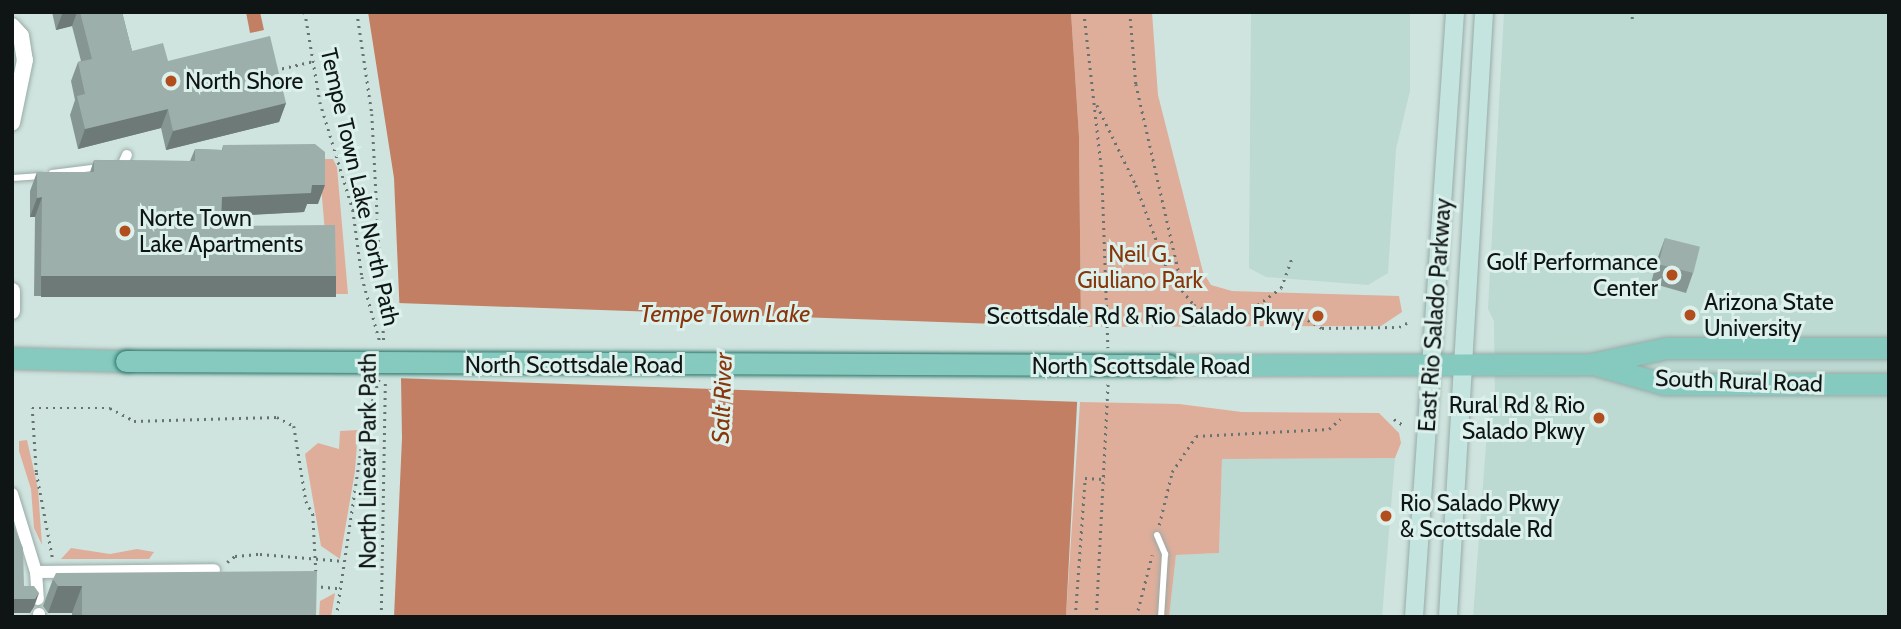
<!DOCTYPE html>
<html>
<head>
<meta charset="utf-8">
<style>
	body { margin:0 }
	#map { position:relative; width:1901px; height:629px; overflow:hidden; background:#d0e4df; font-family:Cabin,sans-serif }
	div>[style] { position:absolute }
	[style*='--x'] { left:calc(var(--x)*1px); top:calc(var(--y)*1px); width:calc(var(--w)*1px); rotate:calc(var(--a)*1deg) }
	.built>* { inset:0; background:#bcd9d2 }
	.green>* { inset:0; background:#deae9b }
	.water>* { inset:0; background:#c37f64 }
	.pier>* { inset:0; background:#d0e4df; transform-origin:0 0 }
	.path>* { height:2.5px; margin-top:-1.25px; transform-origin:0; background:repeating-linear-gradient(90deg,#667370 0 2px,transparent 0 7px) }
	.roads { filter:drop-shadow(0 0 2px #98aba7) drop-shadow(0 0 2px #98aba7) }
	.service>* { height:6px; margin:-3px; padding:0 3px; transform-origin:3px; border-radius:3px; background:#fff }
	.pedestrian>* { height:10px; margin:-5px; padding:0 5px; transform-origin:5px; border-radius:5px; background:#fff }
	.minor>* { height:12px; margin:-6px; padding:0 6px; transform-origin:6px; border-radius:6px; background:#fff }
	.tertiary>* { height:16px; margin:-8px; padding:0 8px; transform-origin:8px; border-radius:8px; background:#fff }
	.secondary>* { height:18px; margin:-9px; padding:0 9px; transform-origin:9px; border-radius:9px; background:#c3e4df }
	.primary>* { height:21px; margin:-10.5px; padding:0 10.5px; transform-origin:10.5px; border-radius:10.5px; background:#86cabf }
	.bridges { filter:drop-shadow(0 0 2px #287367) drop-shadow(0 0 2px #287367) }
	.primary-bridge>* { height:21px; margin:-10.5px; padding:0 10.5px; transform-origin:10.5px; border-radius:10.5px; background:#86cabf }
	.wall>* { inset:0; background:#869693 }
	.shaded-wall>* { inset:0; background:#6d7a78; transform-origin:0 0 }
	.building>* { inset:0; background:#9cafab; transform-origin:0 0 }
	.dots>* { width:19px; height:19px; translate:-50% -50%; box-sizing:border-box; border:4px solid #ddf1ec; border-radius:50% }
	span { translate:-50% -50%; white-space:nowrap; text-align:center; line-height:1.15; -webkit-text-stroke:6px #ddf1ec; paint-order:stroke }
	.poi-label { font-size:23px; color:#0f1514 }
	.left { translate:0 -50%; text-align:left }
	.right { translate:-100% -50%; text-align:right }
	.street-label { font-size:23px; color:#0f1514 }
	.park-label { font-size:23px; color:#87350b }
	.water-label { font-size:24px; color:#89360d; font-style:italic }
	.frame { position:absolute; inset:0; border:14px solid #0f1514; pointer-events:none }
</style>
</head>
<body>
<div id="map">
	<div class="built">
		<i style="clip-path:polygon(1251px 12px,1410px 12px,1410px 91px,1396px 149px,1388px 273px,1368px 285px,1266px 277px,1249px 268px)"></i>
		<i style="clip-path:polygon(1504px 12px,1889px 12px,1889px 617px,1473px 617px,1488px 419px,1495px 410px,1494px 321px,1488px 309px)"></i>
		<i style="clip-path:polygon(1395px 458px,1382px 617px,1169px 617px,1176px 555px,1219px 553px,1222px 459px)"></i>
	</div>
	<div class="green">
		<i style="clip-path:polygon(1071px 12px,1152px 12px,1158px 95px,1203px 272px,1211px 285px,1232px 291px,1399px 296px,1402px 312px,1381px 326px,1081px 327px,1079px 136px)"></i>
		<i style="clip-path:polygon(306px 159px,333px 159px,337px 167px,348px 294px,330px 294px,320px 173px)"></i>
		<i style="clip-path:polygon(1080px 402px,1179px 404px,1242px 412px,1379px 413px,1399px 433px,1401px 443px,1395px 458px,1222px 459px,1219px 553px,1176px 555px,1169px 617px,1066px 617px)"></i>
		<i style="clip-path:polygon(358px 430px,355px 471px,340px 559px,321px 546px,305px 454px,318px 443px,339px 449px,340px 431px)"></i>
		<i style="clip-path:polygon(27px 440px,38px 489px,42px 545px,34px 528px,31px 489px,19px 451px,19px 441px)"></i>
		<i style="clip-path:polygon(71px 548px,110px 554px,137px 549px,154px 552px,149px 559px,61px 559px)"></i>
		<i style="clip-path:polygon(335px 593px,331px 617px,319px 617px,320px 601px)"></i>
	</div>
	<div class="water">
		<i style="clip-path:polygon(246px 12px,260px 12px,264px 30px,250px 33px)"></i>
		<i style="clip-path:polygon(368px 12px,1071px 12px,1079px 136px,1081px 327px,1066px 617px,394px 617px,402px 438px,400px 318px,394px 178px)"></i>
	</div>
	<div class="pier">
		<i style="left:1085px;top:327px;width:75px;height:688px;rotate:92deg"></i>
	</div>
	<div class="path">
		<i style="--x:305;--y:12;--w:91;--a:80.5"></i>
		<i style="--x:320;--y:102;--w:113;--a:73"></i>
		<i style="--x:353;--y:210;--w:68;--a:82.3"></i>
		<i style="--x:362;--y:277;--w:67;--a:74.5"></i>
		<i style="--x:357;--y:12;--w:103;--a:81.6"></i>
		<i style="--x:372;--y:114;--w:229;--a:87"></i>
		<i style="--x:1084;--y:12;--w:161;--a:83.6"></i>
		<i style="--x:1102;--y:172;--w:176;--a:88"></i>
		<i style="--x:1130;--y:12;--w:72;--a:85.2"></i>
		<i style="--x:1136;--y:84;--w:207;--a:77.2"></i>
		<i style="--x:1632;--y:19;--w:7;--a:-90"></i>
		<i style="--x:275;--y:70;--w:39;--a:-13"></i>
		<i style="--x:1097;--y:105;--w:89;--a:64"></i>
		<i style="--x:1136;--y:185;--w:95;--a:69.7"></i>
		<i style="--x:1169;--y:274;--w:40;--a:51"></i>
		<i style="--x:1194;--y:305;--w:18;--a:22"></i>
		<i style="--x:1211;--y:312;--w:97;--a:4.7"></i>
		<i style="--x:1308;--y:320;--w:16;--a:30"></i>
		<i style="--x:1322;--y:328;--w:77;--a:-0.7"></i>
		<i style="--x:1399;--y:327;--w:9;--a:-27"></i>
		<i style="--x:1246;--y:313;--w:43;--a:-35.5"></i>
		<i style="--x:1281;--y:288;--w:33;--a:-70"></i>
		<i style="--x:1394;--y:419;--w:11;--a:34"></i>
		<i style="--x:1159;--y:525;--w:55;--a:-76.2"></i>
		<i style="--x:1172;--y:472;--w:43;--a:-56.3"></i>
		<i style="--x:1196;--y:436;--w:133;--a:-3"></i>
		<i style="--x:1329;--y:429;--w:15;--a:-42"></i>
		<i style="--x:52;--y:557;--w:86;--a:-100.7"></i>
		<i style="--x:36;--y:472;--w:64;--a:-93.6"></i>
		<i style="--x:32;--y:408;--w:78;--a:0"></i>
		<i style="--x:110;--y:408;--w:27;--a:28"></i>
		<i style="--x:134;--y:421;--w:143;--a:-1.6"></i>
		<i style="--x:277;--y:417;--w:19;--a:28"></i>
		<i style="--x:294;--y:426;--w:76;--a:80.9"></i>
		<i style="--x:306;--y:501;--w:15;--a:62"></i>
		<i style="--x:313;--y:514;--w:57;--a:87"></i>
		<i style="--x:227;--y:562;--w:10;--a:-37"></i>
		<i style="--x:235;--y:556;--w:25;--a:-5"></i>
		<i style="--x:260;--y:554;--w:84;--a:4.8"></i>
		<i style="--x:314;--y:586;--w:25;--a:5"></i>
		<i style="--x:336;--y:617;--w:191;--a:-81.6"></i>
		<i style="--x:364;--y:428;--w:51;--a:-73"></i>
		<i style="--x:381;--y:617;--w:236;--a:-89"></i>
		<i style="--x:1075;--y:617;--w:139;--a:-85.9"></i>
		<i style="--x:1085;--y:478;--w:18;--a:3"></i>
		<i style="--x:1096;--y:617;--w:235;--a:-87.1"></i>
		<i style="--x:1136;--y:617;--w:64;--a:-75.5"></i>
	</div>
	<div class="roads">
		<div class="service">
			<i style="--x:52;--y:173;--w:48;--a:-7.1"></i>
			<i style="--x:12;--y:178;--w:30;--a:-4"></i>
			<i style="--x:1157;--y:535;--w:21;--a:67"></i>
			<i style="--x:1165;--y:554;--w:63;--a:93.6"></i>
		</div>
		<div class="pedestrian">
			<i style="--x:122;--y:166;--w:12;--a:-66"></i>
		</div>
		<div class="minor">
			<i style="--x:12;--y:494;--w:82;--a:72.9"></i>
			<i style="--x:36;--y:572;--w:27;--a:86"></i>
			<i style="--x:36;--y:572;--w:178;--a:-0.6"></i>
			<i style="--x:39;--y:614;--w:3;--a:90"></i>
		</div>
		<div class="tertiary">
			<i style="--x:12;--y:26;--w:13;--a:48"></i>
			<i style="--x:21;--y:36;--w:24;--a:81"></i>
			<i style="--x:25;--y:60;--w:64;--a:101.7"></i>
			<i style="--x:12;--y:291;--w:20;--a:90"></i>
		</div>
		<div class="secondary">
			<i style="--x:1414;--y:617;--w:606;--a:-86.12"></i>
			<i style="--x:1448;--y:617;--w:606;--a:-86.59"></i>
		</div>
		<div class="primary">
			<i style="--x:12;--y:358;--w:114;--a:1.5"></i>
			<i style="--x:1168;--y:365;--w:423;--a:-0.1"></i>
			<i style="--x:1591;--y:364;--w:77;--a:-12"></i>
			<i style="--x:1666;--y:348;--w:223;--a:0"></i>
			<i style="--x:1596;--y:365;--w:71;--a:15.6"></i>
			<i style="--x:1664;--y:384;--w:225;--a:0"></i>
		</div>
	</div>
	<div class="bridges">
		<div class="primary-bridge">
			<i style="--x:126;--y:361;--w:1042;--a:0.22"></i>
		</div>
	</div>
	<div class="wall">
		<i style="clip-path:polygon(52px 12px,122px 12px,132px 51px,168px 61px,286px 103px,279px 122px,166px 150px,161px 128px,78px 149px,70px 115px,75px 100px,71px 81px,78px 62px,81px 61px,72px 26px,56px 30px)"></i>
		<i style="clip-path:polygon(223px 145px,318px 204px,307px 204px,304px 212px,222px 216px,221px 226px,329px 295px,34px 296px,35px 217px,30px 217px,30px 191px,37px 172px,90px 172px,94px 160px,190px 161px,195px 149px,222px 150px)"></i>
		<i style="clip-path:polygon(1665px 238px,1693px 273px,1686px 293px,1651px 283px,1658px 257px)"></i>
		<i style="clip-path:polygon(53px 579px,316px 617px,72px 617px,72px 613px,48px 613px,43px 606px)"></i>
	</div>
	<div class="shaded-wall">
		<i style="clip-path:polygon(63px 12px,77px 12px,72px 26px,56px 30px)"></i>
		<i style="clip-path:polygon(286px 103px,279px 122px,166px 150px,173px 131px)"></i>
		<i style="clip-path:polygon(168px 109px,161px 128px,78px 149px,85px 129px)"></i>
		<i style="clip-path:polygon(312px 185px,325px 185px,318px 204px,307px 204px,304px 212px,215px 217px,222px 197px)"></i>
		<i style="clip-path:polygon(42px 197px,35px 217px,30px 217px,37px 198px)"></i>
		<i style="left:41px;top:276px;width:295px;height:21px"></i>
		<i style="clip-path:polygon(58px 586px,82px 586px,72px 613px,48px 613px)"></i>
		<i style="clip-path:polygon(39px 593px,34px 607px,30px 613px,12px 613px,12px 599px)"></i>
	</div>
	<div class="building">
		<i style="clip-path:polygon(80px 12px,122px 12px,132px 51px,163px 43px,168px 61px,270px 36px,286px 103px,173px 131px,168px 109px,85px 129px,77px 96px,85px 94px,78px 62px,92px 59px)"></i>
		<i style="clip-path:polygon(315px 144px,325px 152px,325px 185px,312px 185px,311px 193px,222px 197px,221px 226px,335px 225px,336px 276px,41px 276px,42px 197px,37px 198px,37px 172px,94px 172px,94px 160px,195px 161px,195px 149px,223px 150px,223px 145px)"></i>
		<i style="left:1665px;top:238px;width:36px;height:27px;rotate:14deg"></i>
		<i style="clip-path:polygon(12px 521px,23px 548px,24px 586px,34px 586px,39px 593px,35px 599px,12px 599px)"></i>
		<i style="clip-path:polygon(317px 571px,316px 617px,82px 617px,82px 586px,58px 586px,53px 579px,56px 573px)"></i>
	</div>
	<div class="dots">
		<i style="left:171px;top:81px;background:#b24d1e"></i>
		<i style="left:125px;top:231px;background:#b24d1e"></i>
		<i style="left:1672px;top:275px;background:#b24d1e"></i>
		<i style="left:1690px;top:315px;background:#b24d1e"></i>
		<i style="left:1318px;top:316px;background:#b24d1e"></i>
		<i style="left:1599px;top:418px;background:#b24d1e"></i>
		<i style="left:1386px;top:516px;background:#b24d1e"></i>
	</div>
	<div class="poi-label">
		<span class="left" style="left:185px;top:81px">North Shore</span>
		<span class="left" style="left:139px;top:231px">Norte Town<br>Lake Apartments</span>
		<span class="right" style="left:1658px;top:275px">Golf Performance<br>Center</span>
		<span class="left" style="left:1704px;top:315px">Arizona State<br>University</span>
		<span class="right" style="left:1304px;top:316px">Scottsdale Rd &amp; Rio Salado Pkwy</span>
		<span class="right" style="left:1585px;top:418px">Rural Rd &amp; Rio<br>Salado Pkwy</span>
		<span class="left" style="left:1400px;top:516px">Rio Salado Pkwy<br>&amp; Scottsdale Rd</span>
	</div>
	<div class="street-label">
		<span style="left:360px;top:187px;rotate:77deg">Tempe Town Lake North Path</span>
		<span style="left:1435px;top:315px;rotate:-86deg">East Rio Salado Parkway</span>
		<span style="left:574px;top:365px">North Scottsdale Road</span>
		<span style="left:1141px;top:366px">North Scottsdale Road</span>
		<span style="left:1739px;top:381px;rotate:2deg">South Rural Road</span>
		<span style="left:368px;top:461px;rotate:-90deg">North Linear Park Path</span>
	</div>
	<div class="park-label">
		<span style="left:1140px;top:267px">Neil G.<br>Giuliano Park</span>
	</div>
	<div class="water-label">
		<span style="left:725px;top:314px">Tempe Town Lake</span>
		<span style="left:722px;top:398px;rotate:-88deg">Salt River</span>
	</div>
	<div class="frame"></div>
</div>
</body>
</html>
